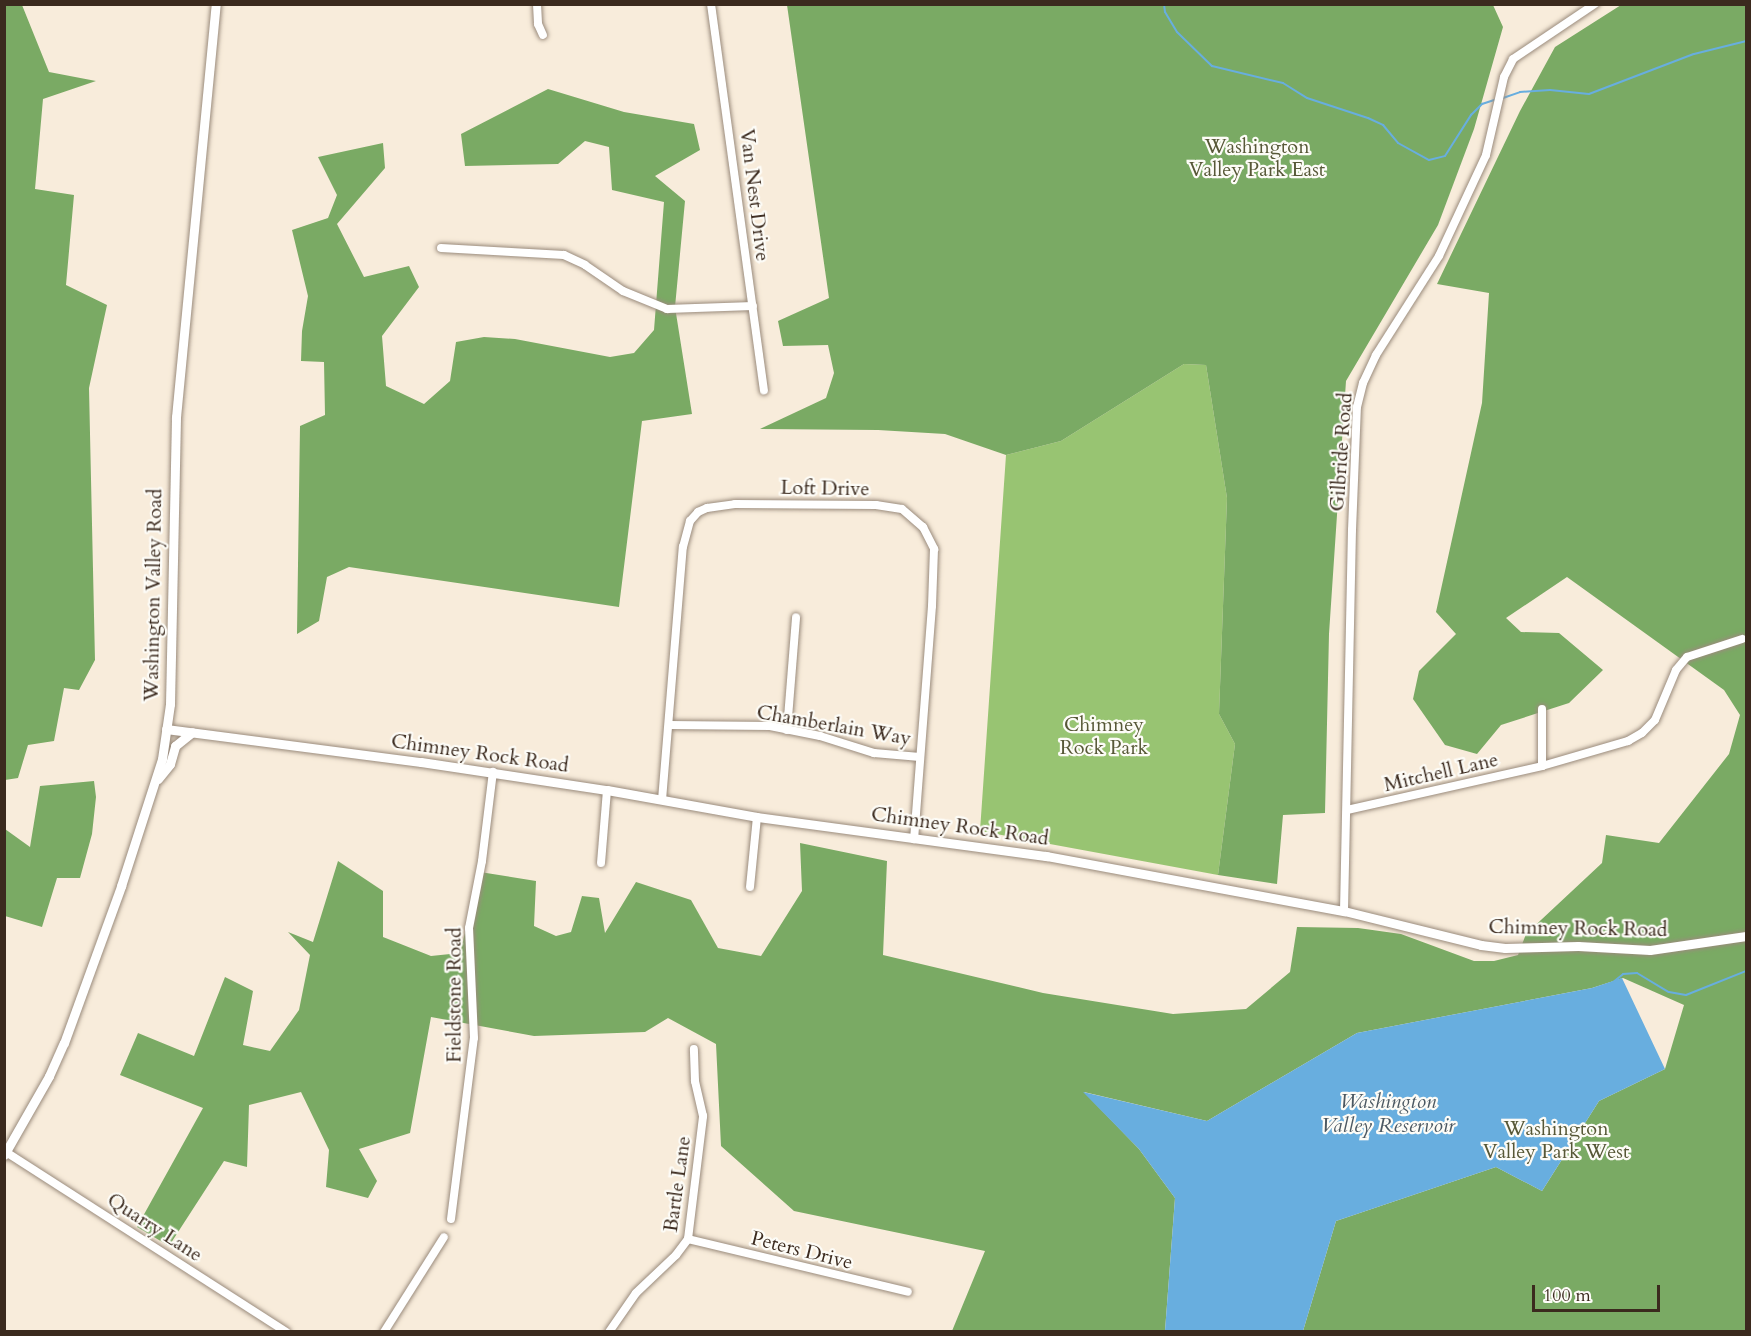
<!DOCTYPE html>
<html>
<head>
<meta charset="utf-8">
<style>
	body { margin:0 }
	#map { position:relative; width:1751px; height:1336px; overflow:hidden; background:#f8ecdb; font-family:Cardo,serif }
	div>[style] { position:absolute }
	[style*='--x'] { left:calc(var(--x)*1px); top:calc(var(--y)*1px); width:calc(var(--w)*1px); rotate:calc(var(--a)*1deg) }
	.green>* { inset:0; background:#98c472 }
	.forest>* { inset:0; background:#7aaa64 }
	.water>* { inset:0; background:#68aedf }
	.stream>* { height:2px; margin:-1px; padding:0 1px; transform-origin:1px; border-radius:1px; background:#68aedf }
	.roads { filter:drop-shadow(0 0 2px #9a8b7c) drop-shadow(0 0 2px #9a8b7c) }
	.minor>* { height:8px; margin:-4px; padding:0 4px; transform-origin:4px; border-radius:4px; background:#fff }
	.tertiary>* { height:9px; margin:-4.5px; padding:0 4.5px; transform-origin:4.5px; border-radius:4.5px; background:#fff }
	span { translate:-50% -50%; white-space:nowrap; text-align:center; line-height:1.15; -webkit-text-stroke:4.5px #fdfcf7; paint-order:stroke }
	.park-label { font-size:20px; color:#575837 }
	.street-label { font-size:20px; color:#3b2a1e }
	.water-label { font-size:21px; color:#4b5862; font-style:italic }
	.frame { position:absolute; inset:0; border:6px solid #3b2a1e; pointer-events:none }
	.scale { position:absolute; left:1532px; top:1285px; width:128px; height:27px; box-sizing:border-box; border:3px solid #3b2a1e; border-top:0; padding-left:8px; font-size:18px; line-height:21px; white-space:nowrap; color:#3b2a1e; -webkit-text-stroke:4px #fdfcf7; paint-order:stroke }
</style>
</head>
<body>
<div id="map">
	<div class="green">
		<i style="clip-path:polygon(1184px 364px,1206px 365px,1227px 498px,1219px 714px,1235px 744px,1218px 875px,980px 831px,1006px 455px,1061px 441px)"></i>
	</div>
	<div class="forest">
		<i style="clip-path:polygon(4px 5px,22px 5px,49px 72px,96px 81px,43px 99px,35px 189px,74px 195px,66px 285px,107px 305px,89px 388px,95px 660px,79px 690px,64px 688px,54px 741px,28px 745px,18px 778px,5px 780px)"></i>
		<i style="clip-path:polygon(787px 5px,1493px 5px,1503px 27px,1474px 129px,1438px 225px,1346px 381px,1329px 634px,1325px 813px,1283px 815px,1277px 884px,1218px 875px,1235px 744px,1219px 714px,1227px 498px,1206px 365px,1184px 364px,1061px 441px,1006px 455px,945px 434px,878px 430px,760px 429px,826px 398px,834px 373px,828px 345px,783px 346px,778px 321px,829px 298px)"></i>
		<i style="clip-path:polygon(1621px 5px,1746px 5px,1746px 1331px,1303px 1331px,1336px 1221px,1496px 1167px,1542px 1191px,1599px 1101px,1665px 1069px,1684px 1005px,1623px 978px,1592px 988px,1357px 1033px,1207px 1121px,1084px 1092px,1139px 1149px,1175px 1198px,1165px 1331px,952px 1331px,985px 1251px,794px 1211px,721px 1146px,716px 1044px,668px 1018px,645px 1032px,534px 1036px,431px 1017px,410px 1133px,359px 1149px,377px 1181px,368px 1198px,326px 1187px,329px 1150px,301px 1092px,249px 1105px,247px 1167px,224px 1161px,169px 1246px,137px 1227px,203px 1108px,120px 1075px,138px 1033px,194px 1056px,225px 977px,253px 991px,243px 1045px,270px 1051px,299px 1010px,310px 955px,288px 932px,313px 942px,338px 861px,383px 891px,383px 937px,431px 956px,460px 953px,480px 872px,536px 881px,534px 926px,556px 936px,571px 932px,582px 896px,599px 898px,605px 933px,636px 882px,691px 900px,718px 948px,761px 956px,802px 891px,800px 843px,887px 861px,883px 955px,1043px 993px,1173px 1014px,1246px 1009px,1290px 972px,1297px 927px,1358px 928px,1401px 934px,1474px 961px,1494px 961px,1518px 955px,1526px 934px,1602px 863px,1606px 835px,1659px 843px,1729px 754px,1740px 715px,1724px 690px,1567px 577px,1506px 618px,1521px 632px,1559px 633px,1603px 670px,1569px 703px,1501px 725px,1477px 754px,1445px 745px,1413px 699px,1419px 671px,1456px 634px,1436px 612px,1482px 403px,1489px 293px,1437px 284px,1520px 111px,1555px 47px)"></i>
		<i style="clip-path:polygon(548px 89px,624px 112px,694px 124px,700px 150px,655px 176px,685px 201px,675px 307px,692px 414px,642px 421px,619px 607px,349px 567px,327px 577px,319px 621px,297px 634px,300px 426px,325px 415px,324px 362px,301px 361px,302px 331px,308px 296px,292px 230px,328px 218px,337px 195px,318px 157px,383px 143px,385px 168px,337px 224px,364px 277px,409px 266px,419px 287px,382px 336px,386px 386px,424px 404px,450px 381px,456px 342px,484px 337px,515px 339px,610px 357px,634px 353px,654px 330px,664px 202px,612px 190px,609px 147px,585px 141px,558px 164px,465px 166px,461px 134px)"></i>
		<i style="clip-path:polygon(94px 781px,96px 797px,92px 834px,80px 878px,57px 878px,42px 927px,5px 916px,5px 829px,30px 847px,40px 786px)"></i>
	</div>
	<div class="water">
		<i style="clip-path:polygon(1622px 978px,1665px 1069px,1599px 1101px,1542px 1191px,1496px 1167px,1336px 1221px,1303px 1331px,1165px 1331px,1175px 1198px,1139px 1149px,1083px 1092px,1207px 1121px,1357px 1033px,1592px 988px)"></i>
	</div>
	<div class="stream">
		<i style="--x:1164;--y:4;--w:8;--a:83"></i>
		<i style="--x:1165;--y:12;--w:23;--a:59"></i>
		<i style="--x:1177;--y:32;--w:49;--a:44.2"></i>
		<i style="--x:1212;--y:66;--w:73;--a:13.5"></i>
		<i style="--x:1283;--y:83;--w:28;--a:32"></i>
		<i style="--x:1307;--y:98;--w:64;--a:18.2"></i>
		<i style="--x:1368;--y:118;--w:17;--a:25"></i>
		<i style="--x:1383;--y:125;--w:23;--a:50"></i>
		<i style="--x:1398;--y:143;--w:35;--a:29"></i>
		<i style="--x:1429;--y:160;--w:16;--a:-14"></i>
		<i style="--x:1445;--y:156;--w:49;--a:-57.6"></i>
		<i style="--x:1471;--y:115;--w:16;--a:-45"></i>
		<i style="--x:1482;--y:104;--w:16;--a:-18"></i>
		<i style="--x:1503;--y:98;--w:18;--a:-19"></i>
		<i style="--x:1520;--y:92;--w:30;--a:-4"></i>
		<i style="--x:1550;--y:90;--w:39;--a:6"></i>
		<i style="--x:1589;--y:94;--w:112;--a:-20.9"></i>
		<i style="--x:1694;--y:54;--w:54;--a:-14"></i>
		<i style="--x:1612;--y:983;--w:14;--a:-39"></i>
		<i style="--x:1623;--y:974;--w:14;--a:-4"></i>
		<i style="--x:1637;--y:973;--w:37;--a:31"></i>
		<i style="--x:1669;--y:992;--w:17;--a:10"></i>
		<i style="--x:1686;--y:995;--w:65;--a:-21.8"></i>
	</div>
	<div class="roads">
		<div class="minor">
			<i style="--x:537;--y:4;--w:20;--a:87"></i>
			<i style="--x:538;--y:24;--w:12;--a:66"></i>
			<i style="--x:711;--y:4;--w:390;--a:82.2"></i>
			<i style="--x:441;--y:248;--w:123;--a:3.3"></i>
			<i style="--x:564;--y:255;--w:23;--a:25"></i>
			<i style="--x:585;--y:265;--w:46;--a:34.4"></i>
			<i style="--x:623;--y:291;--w:48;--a:22.2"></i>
			<i style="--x:667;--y:309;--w:86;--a:-2"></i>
			<i style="--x:1542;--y:709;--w:57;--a:90"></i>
			<i style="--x:669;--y:725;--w:101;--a:0.6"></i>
			<i style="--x:770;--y:726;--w:51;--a:11.3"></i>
			<i style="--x:820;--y:736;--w:57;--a:17.5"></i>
			<i style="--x:874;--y:753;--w:46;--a:5"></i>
			<i style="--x:787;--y:730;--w:113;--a:-85.4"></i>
			<i style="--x:662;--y:800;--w:254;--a:-85.3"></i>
			<i style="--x:683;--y:547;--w:27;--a:-75"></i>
			<i style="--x:690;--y:521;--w:12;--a:-48"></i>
			<i style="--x:698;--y:512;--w:10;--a:-24"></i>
			<i style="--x:707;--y:508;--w:28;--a:-8"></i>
			<i style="--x:735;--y:504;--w:141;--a:0.4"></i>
			<i style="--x:876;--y:505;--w:26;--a:9"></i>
			<i style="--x:902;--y:509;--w:28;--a:41"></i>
			<i style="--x:923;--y:527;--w:25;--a:63"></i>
			<i style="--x:934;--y:549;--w:57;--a:92"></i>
			<i style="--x:932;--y:606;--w:234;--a:94.4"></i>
			<i style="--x:1347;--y:810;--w:200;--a:-12.7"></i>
			<i style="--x:1542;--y:766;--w:90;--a:-16.2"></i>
			<i style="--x:1628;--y:741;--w:16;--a:-30"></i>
			<i style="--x:1642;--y:733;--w:18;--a:-45"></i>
			<i style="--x:1655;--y:720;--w:54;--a:-67.2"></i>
			<i style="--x:1676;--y:670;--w:17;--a:-50"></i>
			<i style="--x:1687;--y:657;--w:58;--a:-18.1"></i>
			<i style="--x:601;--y:863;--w:73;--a:-85.3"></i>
			<i style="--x:750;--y:887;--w:70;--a:-84.3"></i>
			<i style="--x:1344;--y:911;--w:381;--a:-88.8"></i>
			<i style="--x:1352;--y:530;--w:123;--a:-87.7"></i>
			<i style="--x:1357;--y:407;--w:25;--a:-76"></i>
			<i style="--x:1363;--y:383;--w:31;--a:-65"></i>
			<i style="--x:1376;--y:355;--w:117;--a:-57.5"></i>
			<i style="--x:1439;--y:256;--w:111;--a:-65"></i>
			<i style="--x:1486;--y:155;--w:80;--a:-77"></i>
			<i style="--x:1504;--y:77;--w:20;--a:-63"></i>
			<i style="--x:1513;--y:59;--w:99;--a:-33.9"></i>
			<i style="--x:6;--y:1152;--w:333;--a:32.7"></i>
			<i style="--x:451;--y:1219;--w:182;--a:-82.8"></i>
			<i style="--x:474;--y:1038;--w:110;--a:-92.6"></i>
			<i style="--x:469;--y:928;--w:68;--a:-79"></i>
			<i style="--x:482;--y:861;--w:90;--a:-83"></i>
			<i style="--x:688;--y:1239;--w:226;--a:13.5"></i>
			<i style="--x:384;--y:1332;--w:112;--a:-57.7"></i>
			<i style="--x:609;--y:1332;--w:47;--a:-55.3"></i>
			<i style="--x:636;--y:1293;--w:55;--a:-43.5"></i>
			<i style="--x:676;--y:1255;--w:20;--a:-53"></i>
			<i style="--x:688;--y:1239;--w:124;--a:-83"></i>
			<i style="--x:703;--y:1116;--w:36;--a:-103"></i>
			<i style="--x:695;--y:1081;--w:32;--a:-92"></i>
		</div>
		<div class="tertiary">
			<i style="--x:166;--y:729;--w:257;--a:7.4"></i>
			<i style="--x:421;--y:762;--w:188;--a:8.6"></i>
			<i style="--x:607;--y:790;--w:152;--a:10.2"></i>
			<i style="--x:757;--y:817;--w:292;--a:7.7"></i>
			<i style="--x:1046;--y:856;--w:303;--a:10.5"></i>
			<i style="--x:1344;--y:911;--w:141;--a:13.9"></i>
			<i style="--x:1481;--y:945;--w:24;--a:7"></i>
			<i style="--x:1505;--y:948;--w:73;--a:-1.6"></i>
			<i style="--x:1578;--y:946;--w:72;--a:3.2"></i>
			<i style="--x:1650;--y:950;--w:97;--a:-8.3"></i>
			<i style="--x:158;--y:779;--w:19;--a:-51"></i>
			<i style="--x:170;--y:764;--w:19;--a:-74"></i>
			<i style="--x:175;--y:746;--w:22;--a:-39"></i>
			<i style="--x:4;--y:1155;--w:91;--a:-60.3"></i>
			<i style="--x:49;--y:1076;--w:36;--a:-66"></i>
			<i style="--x:64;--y:1043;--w:167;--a:-70"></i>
			<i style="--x:121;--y:886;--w:133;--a:-72.1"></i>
			<i style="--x:162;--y:759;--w:56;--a:-81.7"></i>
			<i style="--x:170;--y:704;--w:287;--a:-88.8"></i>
			<i style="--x:176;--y:417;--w:415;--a:-84.5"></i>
		</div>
	</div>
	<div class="park-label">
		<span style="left:1257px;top:158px">Washington<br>Valley Park East</span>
		<span style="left:1104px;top:736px">Chimney<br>Rock Park</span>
		<span style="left:1556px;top:1140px">Washington<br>Valley Park West</span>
	</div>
	<div class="street-label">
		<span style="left:755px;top:195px;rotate:83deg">Van Nest Drive</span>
		<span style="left:1341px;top:452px;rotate:-86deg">Gilbride Road</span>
		<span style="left:825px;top:488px;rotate:1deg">Loft Drive</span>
		<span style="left:153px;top:595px;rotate:-89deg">Washington Valley Road</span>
		<span style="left:834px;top:725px;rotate:10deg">Chamberlain Way</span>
		<span style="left:480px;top:753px;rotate:8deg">Chimney Rock Road</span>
		<span style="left:1441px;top:772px;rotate:-13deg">Mitchell Lane</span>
		<span style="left:960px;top:826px;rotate:8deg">Chimney Rock Road</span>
		<span style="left:1578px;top:928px;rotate:1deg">Chimney Rock Road</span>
		<span style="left:454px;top:995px;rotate:-90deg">Fieldstone Road</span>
		<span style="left:677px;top:1184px;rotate:-82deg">Bartle Lane</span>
		<span style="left:155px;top:1227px;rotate:33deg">Quarry Lane</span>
		<span style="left:802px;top:1250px;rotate:14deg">Peters Drive</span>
	</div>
	<div class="water-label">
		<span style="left:1388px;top:1114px">Washington<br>Valley Reservoir</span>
	</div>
	<div class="frame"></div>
	<div class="scale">100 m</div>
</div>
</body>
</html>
